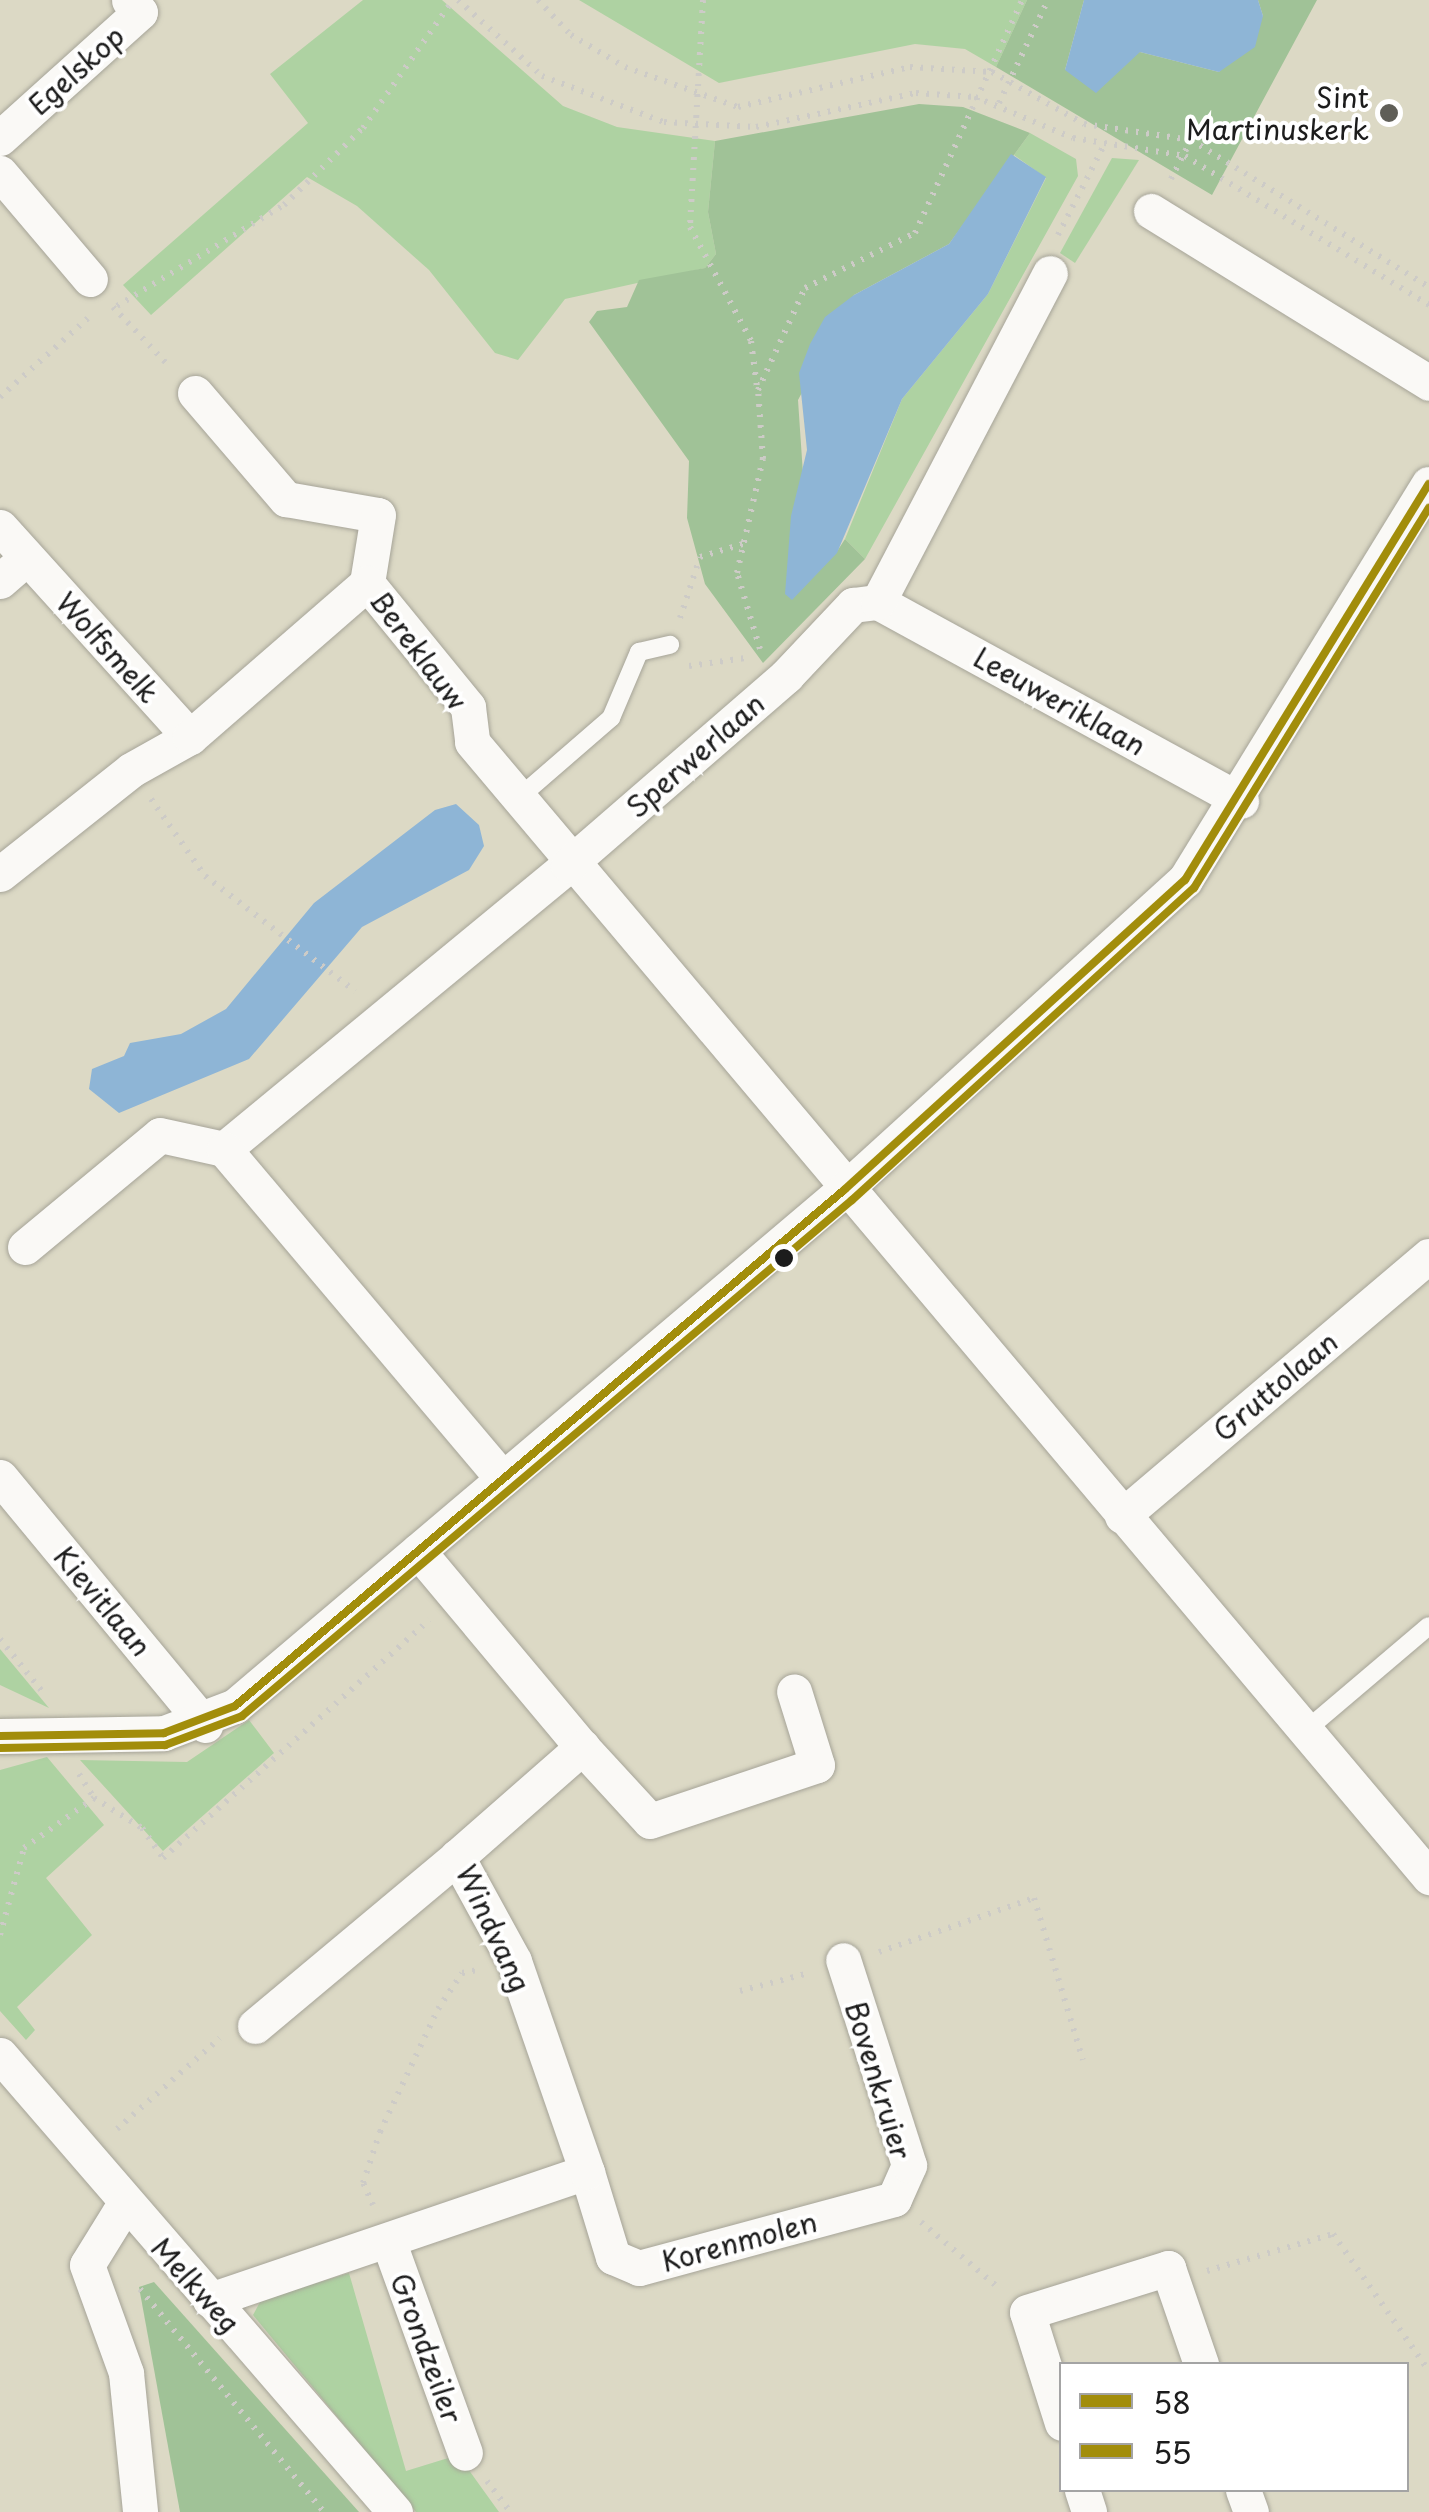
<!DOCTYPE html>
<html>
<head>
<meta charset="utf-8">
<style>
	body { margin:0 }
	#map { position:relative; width:1429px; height:2512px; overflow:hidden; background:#dcd9c5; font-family:"Playpen Sans",sans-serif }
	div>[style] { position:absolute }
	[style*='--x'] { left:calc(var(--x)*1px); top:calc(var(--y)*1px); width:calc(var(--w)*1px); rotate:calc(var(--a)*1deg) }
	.green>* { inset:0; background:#aed2a2 }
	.forest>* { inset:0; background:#a0c297 }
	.water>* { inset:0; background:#8eb5d6 }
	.path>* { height:6px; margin-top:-3px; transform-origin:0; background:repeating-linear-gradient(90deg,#cdcbc7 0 2.5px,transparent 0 10.5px) }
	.roads { filter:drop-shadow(0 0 2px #a6a498) drop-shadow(0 0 2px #a6a498) }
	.lane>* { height:18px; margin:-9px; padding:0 9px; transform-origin:9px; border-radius:9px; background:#faf9f6 }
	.street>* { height:35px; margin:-17.5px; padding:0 17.5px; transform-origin:17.5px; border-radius:17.5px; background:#faf9f6 }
	.bus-1>* { height:8px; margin:-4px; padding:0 4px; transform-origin:4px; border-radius:4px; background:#a28d0b }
	.bus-2>* { height:8px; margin:-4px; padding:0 4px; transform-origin:4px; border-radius:4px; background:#a28d0b }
	.dots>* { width:28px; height:28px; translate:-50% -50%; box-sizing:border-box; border:5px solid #fff; border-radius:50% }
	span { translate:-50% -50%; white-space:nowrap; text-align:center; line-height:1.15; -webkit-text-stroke:8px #fff; paint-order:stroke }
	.street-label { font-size:28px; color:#1c1c1c }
	.poi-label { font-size:28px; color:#1c1c1c }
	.right { translate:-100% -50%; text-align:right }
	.legend { position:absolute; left:1059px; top:2362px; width:350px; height:130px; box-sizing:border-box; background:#fff; border:2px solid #a4a4a4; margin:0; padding:12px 18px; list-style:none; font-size:30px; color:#1c1c1c }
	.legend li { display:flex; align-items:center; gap:20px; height:50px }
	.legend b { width:50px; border:2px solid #a4a4a4 }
</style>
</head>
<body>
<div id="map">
	<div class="green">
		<i style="clip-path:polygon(363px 0,442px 0,563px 106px,617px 127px,715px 141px,708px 212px,716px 254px,705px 268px,565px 299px,518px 360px,495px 353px,429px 270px,357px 206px,307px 177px,151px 315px,123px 285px,308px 123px,270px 74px)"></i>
		<i style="clip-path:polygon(579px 0,1027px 0,996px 67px,965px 49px,915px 44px,719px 83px)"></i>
		<i style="clip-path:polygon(1030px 133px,1076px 159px,1078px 176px,865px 559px,845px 539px,902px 399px,988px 294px,1046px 178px,1014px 155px)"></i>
		<i style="clip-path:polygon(1112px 158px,1139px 160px,1075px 263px,1060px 253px)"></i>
		<i style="clip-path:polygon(0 1649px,49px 1708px,0 1685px)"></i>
		<i style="clip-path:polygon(249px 1720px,274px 1753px,163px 1851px,80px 1760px,187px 1762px)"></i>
		<i style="clip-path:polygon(47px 1757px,104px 1825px,46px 1878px,92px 1935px,17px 2007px,35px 2030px,26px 2040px,0 2011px,0 1770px)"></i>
		<i style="clip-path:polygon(349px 2273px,406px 2471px,458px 2455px,499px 2512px,416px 2512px,253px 2315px,261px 2300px)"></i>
	</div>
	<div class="forest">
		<i style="clip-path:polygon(1027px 0,1084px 0,1065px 70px,1140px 52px,1219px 72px,1263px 16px,1258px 0,1317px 0,1212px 195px,996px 67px)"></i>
		<i style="clip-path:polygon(919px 104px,963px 107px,1030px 133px,949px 244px,854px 295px,798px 400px,803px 474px,836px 553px,845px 539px,865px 559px,763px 663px,705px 584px,687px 518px,689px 461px,589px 322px,597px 311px,627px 307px,639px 280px,705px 268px,716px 254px,708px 212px,715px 141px)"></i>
		<i style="clip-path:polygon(154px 2282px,359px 2512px,180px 2512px,139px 2287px)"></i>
	</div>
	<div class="water">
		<i style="clip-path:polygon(1084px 0,1258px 0,1263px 16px,1255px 47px,1219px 72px,1140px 52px,1096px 93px,1065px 70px)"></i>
		<i style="clip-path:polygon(1011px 154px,1046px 177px,988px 294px,902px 399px,837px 553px,792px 600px,785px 594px,791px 516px,807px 450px,799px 373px,810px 344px,825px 317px,854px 295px,949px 244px)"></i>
		<i style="clip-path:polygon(456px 804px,479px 825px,484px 846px,469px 870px,362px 927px,249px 1059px,119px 1113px,89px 1089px,92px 1069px,124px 1056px,130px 1043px,181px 1034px,226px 1009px,314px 903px,435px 810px)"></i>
	</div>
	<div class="path">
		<i style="--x:458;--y:0;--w:113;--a:42.1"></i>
		<i style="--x:542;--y:76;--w:130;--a:20.7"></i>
		<i style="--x:664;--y:122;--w:92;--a:3.1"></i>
		<i style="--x:756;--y:127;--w:164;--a:-12"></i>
		<i style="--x:916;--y:93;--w:59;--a:3.9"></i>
		<i style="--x:975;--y:97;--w:106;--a:22.7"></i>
		<i style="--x:1073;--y:138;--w:113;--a:9.1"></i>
		<i style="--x:1185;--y:156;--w:286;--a:31.4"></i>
		<i style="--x:538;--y:0;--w:48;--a:46.7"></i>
		<i style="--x:571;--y:35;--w:63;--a:30.7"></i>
		<i style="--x:625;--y:67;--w:120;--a:19.5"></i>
		<i style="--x:738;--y:107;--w:177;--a:-13.1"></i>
		<i style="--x:910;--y:67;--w:82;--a:3.5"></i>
		<i style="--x:992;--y:72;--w:106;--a:29.5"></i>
		<i style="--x:1084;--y:124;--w:108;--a:8.5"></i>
		<i style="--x:1191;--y:140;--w:280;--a:31.7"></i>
		<i style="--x:703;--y:0;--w:227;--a:93.3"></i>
		<i style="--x:690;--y:227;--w:129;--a:61.8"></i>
		<i style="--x:751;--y:341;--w:46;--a:82.6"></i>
		<i style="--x:999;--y:103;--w:114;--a:-64.6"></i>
		<i style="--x:1171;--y:179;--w:44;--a:-62.9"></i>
		<i style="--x:1058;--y:235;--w:103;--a:-62.9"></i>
		<i style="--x:117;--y:306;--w:195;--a:-31.2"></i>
		<i style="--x:284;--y:205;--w:110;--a:-44.3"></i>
		<i style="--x:363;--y:128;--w:156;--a:-54.9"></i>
		<i style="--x:113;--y:307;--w:83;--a:46.5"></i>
		<i style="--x:0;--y:397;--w:118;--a:-41.9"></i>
		<i style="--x:680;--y:618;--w:64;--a:-71.8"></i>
		<i style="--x:700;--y:557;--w:45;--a:-16.8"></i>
		<i style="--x:760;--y:649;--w:79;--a:-106.8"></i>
		<i style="--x:737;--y:573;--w:117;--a:-77.2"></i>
		<i style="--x:763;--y:459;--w:69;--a:-94.1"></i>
		<i style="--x:758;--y:390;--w:112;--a:-65.3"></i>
		<i style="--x:805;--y:288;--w:123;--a:-26.6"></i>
		<i style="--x:915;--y:233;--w:256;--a:-65.3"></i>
		<i style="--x:689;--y:666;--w:57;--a:-8.1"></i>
		<i style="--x:151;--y:799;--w:94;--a:55"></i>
		<i style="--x:205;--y:876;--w:189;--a:37.5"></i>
		<i style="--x:0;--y:1639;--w:72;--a:51.2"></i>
		<i style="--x:79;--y:1774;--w:28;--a:58"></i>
		<i style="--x:94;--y:1798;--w:57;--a:32"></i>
		<i style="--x:142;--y:1828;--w:37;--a:55"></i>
		<i style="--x:163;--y:1858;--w:357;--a:-41.8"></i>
		<i style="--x:0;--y:1935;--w:90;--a:-74.6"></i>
		<i style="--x:24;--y:1848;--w:86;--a:-35.5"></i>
		<i style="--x:879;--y:1952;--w:164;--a:-19.2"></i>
		<i style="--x:1034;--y:1898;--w:169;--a:73.2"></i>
		<i style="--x:740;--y:1991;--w:71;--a:-14.6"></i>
		<i style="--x:117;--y:2129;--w:137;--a:-41.5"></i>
		<i style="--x:373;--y:2205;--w:24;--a:-114"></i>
		<i style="--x:363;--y:2183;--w:54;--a:-71.6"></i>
		<i style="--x:380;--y:2132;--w:136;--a:-64.8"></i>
		<i style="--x:438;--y:2009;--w:43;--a:-56.3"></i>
		<i style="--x:462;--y:1973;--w:15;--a:-11"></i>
		<i style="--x:921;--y:2222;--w:104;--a:40.3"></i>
		<i style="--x:1207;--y:2271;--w:131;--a:-16.4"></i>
		<i style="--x:1333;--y:2234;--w:167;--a:55"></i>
		<i style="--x:140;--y:2289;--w:289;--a:50.5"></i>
		<i style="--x:487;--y:2481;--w:39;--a:53"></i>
	</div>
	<div class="roads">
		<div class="lane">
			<i style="--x:522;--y:795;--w:118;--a:-40.9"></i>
			<i style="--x:611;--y:718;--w:72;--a:-67"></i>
			<i style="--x:639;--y:652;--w:32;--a:-13"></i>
			<i style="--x:1305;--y:1731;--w:162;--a:-40.3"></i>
		</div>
		<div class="street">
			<i style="--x:0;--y:138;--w:188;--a:-42"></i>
			<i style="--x:140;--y:12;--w:16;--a:-133"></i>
			<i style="--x:0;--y:173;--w:139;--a:49.7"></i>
			<i style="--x:1151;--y:211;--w:327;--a:31.7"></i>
			<i style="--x:195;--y:393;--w:140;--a:49.4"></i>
			<i style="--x:286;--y:499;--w:93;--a:9.9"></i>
			<i style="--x:378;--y:515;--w:69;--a:99.2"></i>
			<i style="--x:367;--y:583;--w:160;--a:50.8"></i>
			<i style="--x:468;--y:707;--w:35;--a:83"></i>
			<i style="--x:472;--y:742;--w:1485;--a:49.86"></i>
			<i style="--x:0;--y:527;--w:283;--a:47.9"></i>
			<i style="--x:0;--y:581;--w:35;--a:-41"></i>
			<i style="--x:878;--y:602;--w:414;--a:28.7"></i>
			<i style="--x:0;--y:874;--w:167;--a:-38.4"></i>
			<i style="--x:131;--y:770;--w:68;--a:-29.2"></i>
			<i style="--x:190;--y:737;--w:235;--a:-41"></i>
			<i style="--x:224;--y:1149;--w:446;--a:-39.5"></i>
			<i style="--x:568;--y:865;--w:289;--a:-40.9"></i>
			<i style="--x:786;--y:676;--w:98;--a:-46.7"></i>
			<i style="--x:853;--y:605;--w:25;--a:-7"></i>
			<i style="--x:878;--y:602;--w:371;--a:-62.4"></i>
			<i style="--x:25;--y:1247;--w:175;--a:-39.7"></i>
			<i style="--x:160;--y:1135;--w:66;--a:12.3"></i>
			<i style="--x:224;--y:1149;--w:432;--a:49.8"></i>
			<i style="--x:0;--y:1477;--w:322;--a:50.4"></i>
			<i style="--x:1122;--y:1516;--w:402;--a:-40.3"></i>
			<i style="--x:418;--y:1551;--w:256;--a:50.1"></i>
			<i style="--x:0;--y:1736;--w:164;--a:-1"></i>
			<i style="--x:164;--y:1733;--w:76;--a:-20.8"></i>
			<i style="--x:235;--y:1706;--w:798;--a:-40.27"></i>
			<i style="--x:844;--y:1190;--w:461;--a:-42.3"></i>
			<i style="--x:1185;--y:880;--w:465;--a:-58.4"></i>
			<i style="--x:255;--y:2026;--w:263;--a:-39.9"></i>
			<i style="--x:0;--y:2055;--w:604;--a:49.16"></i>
			<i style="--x:587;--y:2172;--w:89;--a:73"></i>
			<i style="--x:613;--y:2257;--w:28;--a:23"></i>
			<i style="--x:639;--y:2268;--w:264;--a:-15.1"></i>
			<i style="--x:894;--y:2199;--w:37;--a:-66"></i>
			<i style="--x:909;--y:2165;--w:215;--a:-107.8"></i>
			<i style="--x:124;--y:2205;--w:70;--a:121.7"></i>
			<i style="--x:87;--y:2265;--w:115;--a:70.1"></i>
			<i style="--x:126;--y:2373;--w:140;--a:84.2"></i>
			<i style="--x:389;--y:2243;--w:223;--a:70.1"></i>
			<i style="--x:210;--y:2300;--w:398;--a:-18.8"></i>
			<i style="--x:587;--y:2172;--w:223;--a:-109.1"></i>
			<i style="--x:514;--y:1961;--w:119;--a:-118.7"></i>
			<i style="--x:457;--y:1857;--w:167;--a:-41.3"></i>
			<i style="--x:582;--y:1747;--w:100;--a:47.4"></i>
			<i style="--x:650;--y:1821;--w:176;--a:-18.5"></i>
			<i style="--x:817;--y:1765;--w:77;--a:-107.3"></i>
			<i style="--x:1062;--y:2423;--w:116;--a:-107.5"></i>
			<i style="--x:1027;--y:2312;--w:148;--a:-17.3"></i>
			<i style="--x:1168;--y:2268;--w:102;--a:71"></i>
			<i style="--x:1082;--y:2490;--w:23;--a:72"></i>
			<i style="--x:1243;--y:2490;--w:23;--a:70"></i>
		</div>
	</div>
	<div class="bus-1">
		<i style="--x:0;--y:1736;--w:164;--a:-1"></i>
		<i style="--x:164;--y:1733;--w:76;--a:-20.8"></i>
		<i style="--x:235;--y:1706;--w:798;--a:-40.27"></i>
		<i style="--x:844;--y:1190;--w:461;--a:-42.3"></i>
		<i style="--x:1185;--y:880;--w:465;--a:-58.4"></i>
	</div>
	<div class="bus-2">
		<i style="--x:0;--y:1748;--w:165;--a:-1"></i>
		<i style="--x:165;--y:1745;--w:82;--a:-20.6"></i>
		<i style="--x:242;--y:1716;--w:799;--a:-40.23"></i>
		<i style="--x:852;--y:1200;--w:463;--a:-42.4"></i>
		<i style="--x:1194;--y:888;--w:447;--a:-58.3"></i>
	</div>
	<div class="dots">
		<i style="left:1389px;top:113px;background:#5f5e57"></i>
		<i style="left:784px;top:1258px;background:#1c1c1c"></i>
	</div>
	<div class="street-label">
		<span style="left:76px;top:70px;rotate:-42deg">Egelskop</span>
		<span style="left:108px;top:647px;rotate:48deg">Wolfsmelk</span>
		<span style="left:419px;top:650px;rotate:53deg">Bereklauw</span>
		<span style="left:1060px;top:701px;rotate:29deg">Leeuweriklaan</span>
		<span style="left:695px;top:755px;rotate:-41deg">Sperwerlaan</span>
		<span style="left:1275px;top:1386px;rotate:-40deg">Gruttolaan</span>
		<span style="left:103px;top:1601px;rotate:50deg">Kievitlaan</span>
		<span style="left:494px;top:1928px;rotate:65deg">Windvang</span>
		<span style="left:879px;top:2080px;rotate:73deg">Bovenkruier</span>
		<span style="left:739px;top:2241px;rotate:-15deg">Korenmolen</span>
		<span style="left:196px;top:2285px;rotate:48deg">Melkweg</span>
		<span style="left:427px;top:2348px;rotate:70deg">Grondzeiler</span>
	</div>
	<div class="poi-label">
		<span class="right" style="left:1369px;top:113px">Sint<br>Martinuskerk</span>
	</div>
	<ul class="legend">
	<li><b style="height:12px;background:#a28d0b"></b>58</li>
	<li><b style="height:12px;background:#a28d0b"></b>55</li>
	</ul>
</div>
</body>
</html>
